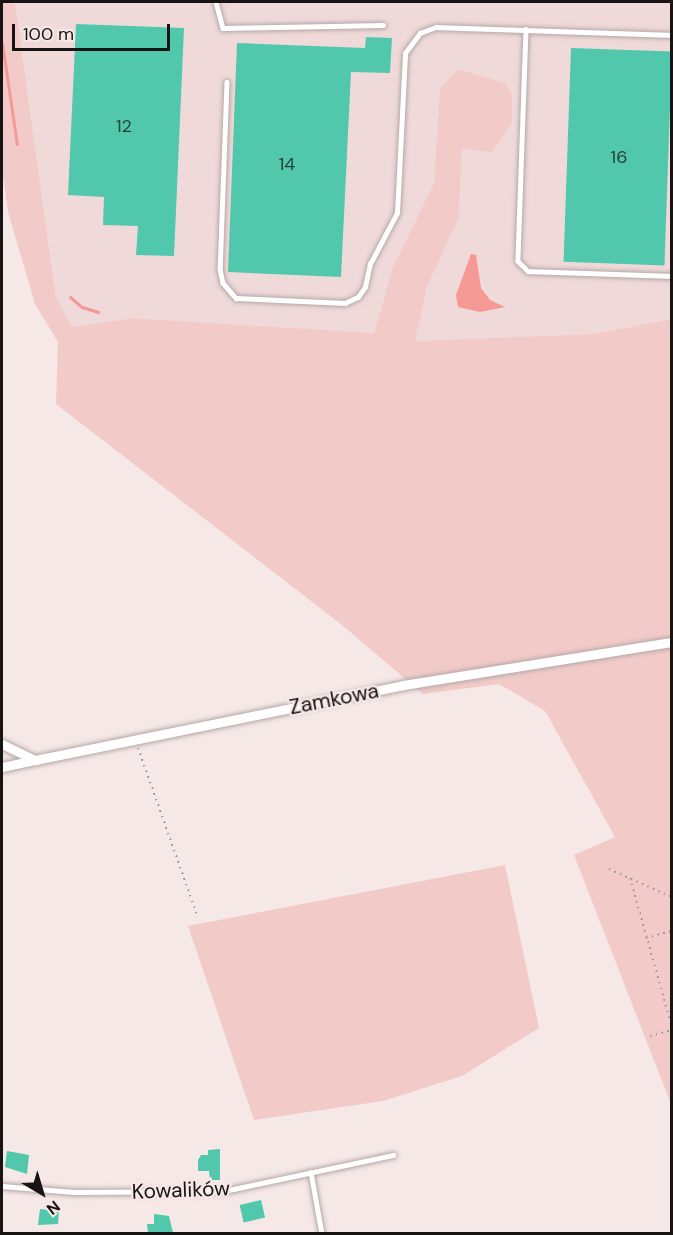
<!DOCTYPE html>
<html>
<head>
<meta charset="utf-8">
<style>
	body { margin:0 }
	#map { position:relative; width:673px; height:1235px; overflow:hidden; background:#f5e8e7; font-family:"DM Sans",sans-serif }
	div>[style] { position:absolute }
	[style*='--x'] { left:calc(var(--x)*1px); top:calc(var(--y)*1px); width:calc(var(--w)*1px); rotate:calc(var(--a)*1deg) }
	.built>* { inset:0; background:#f0dad9 }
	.green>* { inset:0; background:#f2cbc8 }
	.water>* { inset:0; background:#f69893 }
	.stream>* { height:3px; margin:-1.5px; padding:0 1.5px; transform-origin:1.5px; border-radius:1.5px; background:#f69893 }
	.building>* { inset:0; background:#51c7ac; transform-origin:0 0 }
	.path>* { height:2px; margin-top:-1px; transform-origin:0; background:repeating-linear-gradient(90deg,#9f9695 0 1.5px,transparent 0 6px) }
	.roads { filter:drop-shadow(0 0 2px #b5a8a7) drop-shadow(0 0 2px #b5a8a7) }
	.lane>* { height:4.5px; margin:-2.25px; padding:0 2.25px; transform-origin:2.25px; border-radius:2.25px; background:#fff }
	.street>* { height:9px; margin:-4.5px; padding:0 4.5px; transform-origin:4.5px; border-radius:4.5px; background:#fff }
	span { translate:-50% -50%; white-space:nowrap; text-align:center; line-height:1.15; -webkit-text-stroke:4.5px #f5e8e7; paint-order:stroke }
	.number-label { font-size:18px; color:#264139 }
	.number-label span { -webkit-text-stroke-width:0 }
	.street-label { font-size:21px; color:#181413 }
	.frame { position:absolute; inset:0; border:3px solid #181413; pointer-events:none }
	.north { position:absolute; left:12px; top:1163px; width:60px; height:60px; -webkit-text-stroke:4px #f5e8e7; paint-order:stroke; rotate:142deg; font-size:16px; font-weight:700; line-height:24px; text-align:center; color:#181413 }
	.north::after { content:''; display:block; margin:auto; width:21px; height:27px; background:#181413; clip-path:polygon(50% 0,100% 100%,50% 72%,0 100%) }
	.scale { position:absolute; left:12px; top:24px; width:158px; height:27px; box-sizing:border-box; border:3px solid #181413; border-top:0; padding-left:8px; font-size:18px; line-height:21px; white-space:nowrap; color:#181413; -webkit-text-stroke:4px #f5e8e7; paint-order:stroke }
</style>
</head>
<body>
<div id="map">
	<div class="built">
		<i style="clip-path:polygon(15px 2px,671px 2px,671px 319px,593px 334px,414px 341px,427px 287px,459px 217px,462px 149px,505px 83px,458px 69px,440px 89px,434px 183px,393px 267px,374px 333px,132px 318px,73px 327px,56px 298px)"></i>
	</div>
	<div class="green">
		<i style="clip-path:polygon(2px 2px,15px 2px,56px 298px,73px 327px,132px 318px,374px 333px,393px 267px,434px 183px,440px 89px,458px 69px,505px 83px,512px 94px,512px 123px,492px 152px,462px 149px,459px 217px,427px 287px,415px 341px,593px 334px,671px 319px,671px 1104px,574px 855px,615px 837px,545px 711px,499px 684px,423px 694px,342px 625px,56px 404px,58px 342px,35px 304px,8px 212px,2px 168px)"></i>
		<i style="clip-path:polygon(505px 865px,539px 1028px,462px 1076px,383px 1101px,254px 1120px,188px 926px)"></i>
	</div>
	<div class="water">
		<i style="clip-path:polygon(471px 254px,476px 255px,481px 288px,490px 300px,505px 307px,480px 312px,458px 307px,456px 295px)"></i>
	</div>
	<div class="stream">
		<i style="--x:2;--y:43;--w:102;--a:81.6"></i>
		<i style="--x:70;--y:297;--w:16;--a:40"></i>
		<i style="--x:82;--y:307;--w:17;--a:17"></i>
	</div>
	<div class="building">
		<i style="clip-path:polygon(76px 24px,184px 28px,174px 256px,136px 255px,138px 226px,103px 225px,104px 197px,68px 195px)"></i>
		<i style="clip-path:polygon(366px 37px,392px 38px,390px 73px,351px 72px,341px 277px,228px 272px,237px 43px,365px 48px)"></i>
		<i style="left:571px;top:48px;width:101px;height:214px;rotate:2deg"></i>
		<i style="clip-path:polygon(220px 1149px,220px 1180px,210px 1180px,209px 1171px,198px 1171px,198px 1160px,201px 1155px,208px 1155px,208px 1150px)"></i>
		<i style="clip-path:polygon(7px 1151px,29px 1155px,27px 1174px,5px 1167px)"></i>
		<i style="left:261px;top:1200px;width:18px;height:22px;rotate:77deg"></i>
		<i style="clip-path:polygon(40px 1209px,59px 1211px,58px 1224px,38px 1225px)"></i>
		<i style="clip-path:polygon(154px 1214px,169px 1216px,173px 1233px,148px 1233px,147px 1224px,154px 1224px)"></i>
	</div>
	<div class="path">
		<i style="--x:138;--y:748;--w:177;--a:70.5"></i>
		<i style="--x:609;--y:869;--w:69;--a:24"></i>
		<i style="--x:630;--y:878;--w:155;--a:74.3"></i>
		<i style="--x:646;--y:938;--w:27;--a:-15"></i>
		<i style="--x:650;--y:1036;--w:23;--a:-15"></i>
	</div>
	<div class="roads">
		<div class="lane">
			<i style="--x:216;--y:2;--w:27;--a:75"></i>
			<i style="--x:223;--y:28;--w:160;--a:-1.1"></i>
			<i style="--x:526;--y:29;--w:232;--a:92"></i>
			<i style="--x:518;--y:261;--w:14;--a:45"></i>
			<i style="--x:528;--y:271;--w:144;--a:2"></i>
			<i style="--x:227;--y:82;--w:187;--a:92.1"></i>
			<i style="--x:220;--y:269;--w:14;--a:78"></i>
			<i style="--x:223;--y:283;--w:20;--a:49"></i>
			<i style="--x:236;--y:298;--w:109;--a:2.6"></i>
			<i style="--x:345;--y:303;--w:14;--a:-25"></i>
			<i style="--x:358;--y:297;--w:12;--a:-55"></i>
			<i style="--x:365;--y:287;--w:24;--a:-78"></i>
			<i style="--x:370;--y:264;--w:58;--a:-62.1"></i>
			<i style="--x:397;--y:213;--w:160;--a:-87.1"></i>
			<i style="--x:405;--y:53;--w:25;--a:-53"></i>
			<i style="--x:420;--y:33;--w:17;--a:-21"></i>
			<i style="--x:436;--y:27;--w:236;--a:1.9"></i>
			<i style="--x:311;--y:1172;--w:63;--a:79.9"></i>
			<i style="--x:2;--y:1186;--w:72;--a:4.8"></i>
			<i style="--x:74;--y:1192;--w:150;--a:-0.4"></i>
			<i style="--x:224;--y:1191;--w:173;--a:-12"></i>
		</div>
		<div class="street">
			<i style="--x:2;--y:744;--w:37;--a:26"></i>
			<i style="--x:35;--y:760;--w:376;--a:-11.5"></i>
			<i style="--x:403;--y:685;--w:272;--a:-9.1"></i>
			<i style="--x:2;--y:767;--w:34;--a:-12"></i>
		</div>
	</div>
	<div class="number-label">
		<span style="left:124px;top:126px">12</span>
		<span style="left:619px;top:157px">16</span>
		<span style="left:287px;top:164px">14</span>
	</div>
	<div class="street-label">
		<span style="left:334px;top:699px;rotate:-11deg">Zamkowa</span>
		<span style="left:181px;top:1190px;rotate:-2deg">Kowalików</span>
	</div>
	<div class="frame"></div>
	<div class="north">N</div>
	<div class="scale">100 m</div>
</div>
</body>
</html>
